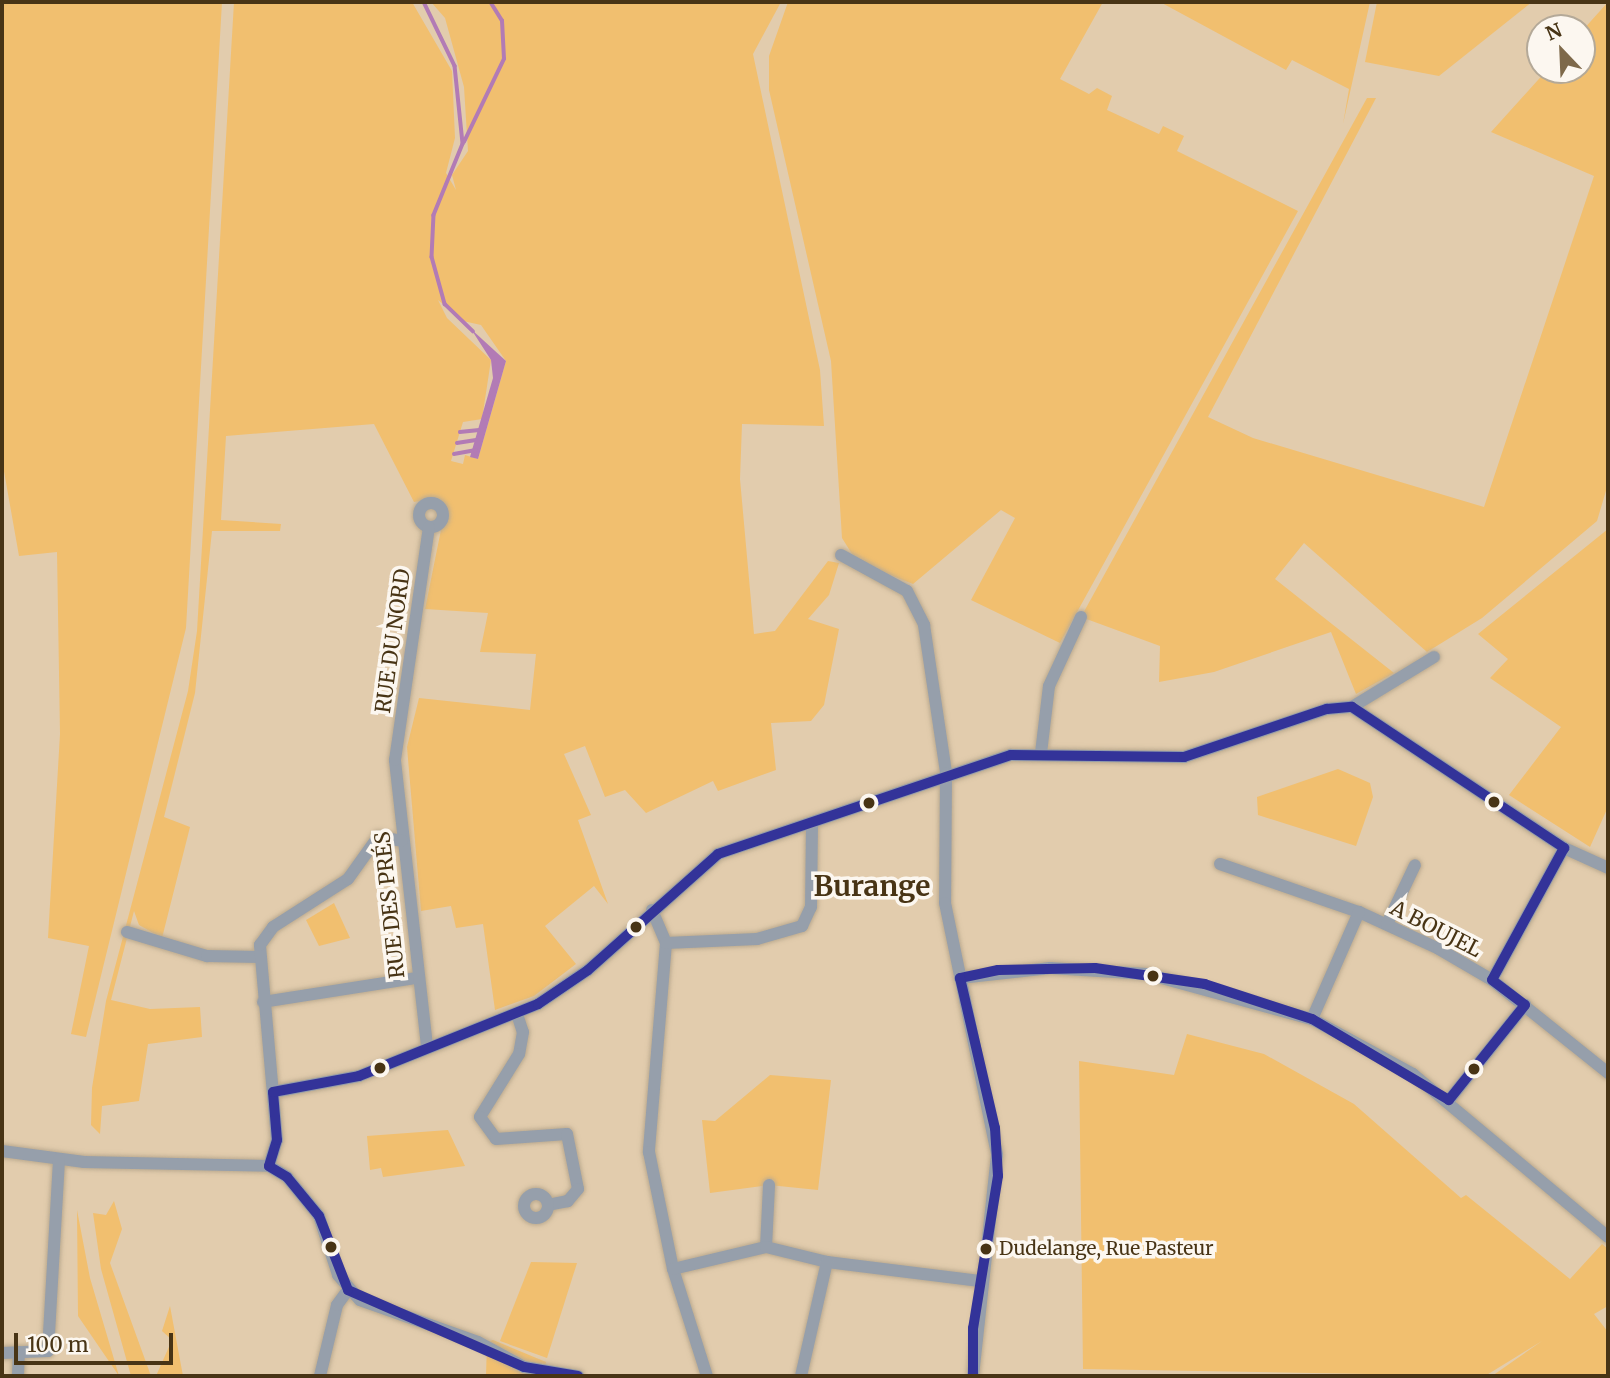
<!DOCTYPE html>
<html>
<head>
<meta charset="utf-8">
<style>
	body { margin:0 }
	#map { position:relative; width:1610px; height:1378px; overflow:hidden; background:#e2ccad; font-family:Merriweather,serif }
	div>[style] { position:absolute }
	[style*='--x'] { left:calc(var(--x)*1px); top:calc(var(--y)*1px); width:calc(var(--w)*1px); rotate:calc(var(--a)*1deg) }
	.green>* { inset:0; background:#f1bf6f }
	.water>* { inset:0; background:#b27bb5 }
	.stream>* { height:3.5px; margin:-1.75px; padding:0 1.75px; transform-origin:1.75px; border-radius:1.75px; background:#b27bb5 }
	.roads { filter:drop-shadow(0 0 2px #bbaa8f) drop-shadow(0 0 2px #bbaa8f) }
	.street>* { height:12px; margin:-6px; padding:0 6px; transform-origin:6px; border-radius:6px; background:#969fab }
	.street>.ring { margin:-6px; padding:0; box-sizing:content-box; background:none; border:12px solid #969fab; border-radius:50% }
	.bus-1>* { height:10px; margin:-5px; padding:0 5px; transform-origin:5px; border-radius:5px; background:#339 }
	.dots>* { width:19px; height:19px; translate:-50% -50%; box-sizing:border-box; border:4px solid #fcf7f0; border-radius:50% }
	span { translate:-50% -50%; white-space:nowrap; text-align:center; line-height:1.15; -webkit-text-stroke:7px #fcf7f0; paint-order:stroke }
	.bus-label { font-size:19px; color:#483415 }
	.left { translate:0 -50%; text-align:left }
	.street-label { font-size:21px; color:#483415 }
	.district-label { font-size:28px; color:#483415; font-weight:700 }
	.frame { position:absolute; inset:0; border:4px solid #483415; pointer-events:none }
	.north { position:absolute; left:1526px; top:14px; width:70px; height:70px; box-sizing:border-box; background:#fcf7f0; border:2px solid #b4a998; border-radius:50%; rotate:337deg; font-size:19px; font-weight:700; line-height:28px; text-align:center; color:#483415 }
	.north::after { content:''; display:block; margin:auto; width:24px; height:32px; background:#7e694a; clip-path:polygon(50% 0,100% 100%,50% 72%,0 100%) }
	.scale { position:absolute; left:14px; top:1333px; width:159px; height:32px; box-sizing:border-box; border:4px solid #483415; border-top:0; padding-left:9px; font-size:21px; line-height:24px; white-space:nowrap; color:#483415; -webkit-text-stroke:5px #fcf7f0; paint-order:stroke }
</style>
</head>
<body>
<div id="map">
	<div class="green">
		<i style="clip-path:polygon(7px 2px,222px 2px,186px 628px,86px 1037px,71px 1034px,89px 946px,48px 938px,60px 734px,57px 552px,19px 556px,2px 460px,2px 5px)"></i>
		<i style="clip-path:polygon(evenodd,234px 2px,412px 2px,452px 71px,455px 138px,446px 173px,456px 190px,452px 175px,468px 151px,464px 87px,445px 18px,431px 2px,781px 2px,753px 54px,820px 370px,824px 426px,742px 424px,740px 479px,754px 634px,775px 631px,828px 561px,839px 563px,829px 595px,808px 619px,839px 629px,824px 705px,811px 721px,771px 723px,776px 770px,718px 791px,713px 781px,646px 813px,625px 790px,605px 797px,585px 746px,564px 754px,591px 815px,578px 820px,608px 904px,594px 886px,545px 926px,576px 964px,534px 996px,495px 1010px,483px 924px,456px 928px,451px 906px,421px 911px,407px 747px,419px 698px,530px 710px,536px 654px,480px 652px,488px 613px,425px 609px,445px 510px,432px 499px,414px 502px,374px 424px,226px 436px,221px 520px,281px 524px,280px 531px,212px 531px,195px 693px,164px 817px,190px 827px,162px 938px,139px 925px,134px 911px,111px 1000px,150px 1009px,200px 1007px,202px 1037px,148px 1044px,139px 1101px,102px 1106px,100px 1134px,91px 1125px,92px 1088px,106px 1001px,188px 691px,197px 631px,234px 2px,438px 300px,463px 321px,481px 325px,506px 361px,478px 459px,465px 455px,463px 464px,451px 461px,463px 422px,482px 419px,491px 360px,447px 318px,438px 300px)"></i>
		<i style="clip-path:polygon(788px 2px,1103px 2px,1060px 79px,1089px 94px,1097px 88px,1112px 96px,1107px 110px,1159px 134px,1163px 126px,1184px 136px,1177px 151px,1298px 211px,1060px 643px,971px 600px,1015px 518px,1001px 510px,913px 584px,857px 562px,842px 538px,831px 361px,769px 90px,769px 56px)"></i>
		<i style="clip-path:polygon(1160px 2px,1370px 2px,1343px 124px,1349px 89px,1292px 60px,1286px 70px)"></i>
		<i style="clip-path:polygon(1377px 2px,1532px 2px,1439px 76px,1365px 62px)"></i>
		<i style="clip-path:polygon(1608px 2px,1608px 484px,1597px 521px,1482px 618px,1427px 652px,1304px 543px,1275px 579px,1394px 673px,1356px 694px,1331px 632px,1214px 672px,1159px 682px,1160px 646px,1081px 617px,1367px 98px,1376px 98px,1208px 417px,1253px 438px,1484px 507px,1594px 176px,1491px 132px,1547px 70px,1582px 70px,1582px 31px)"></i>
		<i style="clip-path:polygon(1608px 529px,1608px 807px,1590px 847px,1509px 795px,1561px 727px,1490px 678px,1508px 659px,1478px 634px)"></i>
		<i style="clip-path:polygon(1338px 769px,1370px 783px,1373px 797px,1356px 846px,1258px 815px,1257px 797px)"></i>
		<i style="clip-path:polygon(334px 903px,350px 938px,319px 946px,306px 920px)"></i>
		<i style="clip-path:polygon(1187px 1034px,1264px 1054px,1354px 1104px,1461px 1198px,1466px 1195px,1570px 1279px,1602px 1244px,1608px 1249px,1608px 1306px,1594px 1314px,1608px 1332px,1608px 1376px,1492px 1376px,1542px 1341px,1485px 1376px,1083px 1369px,1079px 1061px,1174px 1075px)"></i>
		<i style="clip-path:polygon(770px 1075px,831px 1080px,818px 1190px,769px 1185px,710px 1193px,702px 1120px,715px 1121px)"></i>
		<i style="clip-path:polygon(448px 1130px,465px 1166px,383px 1177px,381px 1168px,370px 1170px,367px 1136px)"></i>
		<i style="clip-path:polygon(114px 1201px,122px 1229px,110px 1263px,151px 1376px,131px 1376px,101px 1269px,93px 1213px,106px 1215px)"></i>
		<i style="clip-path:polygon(77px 1210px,90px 1278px,119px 1376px,78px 1316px)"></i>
		<i style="clip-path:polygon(531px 1262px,577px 1263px,547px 1358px,500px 1341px)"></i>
		<i style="clip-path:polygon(170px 1306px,183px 1376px,156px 1376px,172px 1340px,162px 1331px)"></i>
		<i style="clip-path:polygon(493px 1340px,546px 1362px,545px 1371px,578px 1376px,486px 1376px,487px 1342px)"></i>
	</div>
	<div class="water">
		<i style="clip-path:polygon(471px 329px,506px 361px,478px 459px,470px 457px,493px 378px,491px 360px)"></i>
	</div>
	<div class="stream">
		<i style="--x:424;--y:2;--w:71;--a:64.2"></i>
		<i style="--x:455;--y:66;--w:78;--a:84.1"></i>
		<i style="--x:463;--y:144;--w:77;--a:112.2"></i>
		<i style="--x:434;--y:215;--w:42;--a:92.7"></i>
		<i style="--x:432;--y:257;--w:49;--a:74.5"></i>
		<i style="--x:445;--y:304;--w:39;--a:44"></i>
		<i style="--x:464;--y:142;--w:92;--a:-64.3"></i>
		<i style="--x:504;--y:59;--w:38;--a:-93"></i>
		<i style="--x:502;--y:21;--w:22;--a:-122"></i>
		<i style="--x:460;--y:432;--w:19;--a:-6"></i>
		<i style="--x:457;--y:443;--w:19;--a:-9"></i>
		<i style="--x:454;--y:454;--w:22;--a:-10"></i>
	</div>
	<div class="roads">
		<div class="street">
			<i class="ring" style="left:419px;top:503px;width:12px;height:12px"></i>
			<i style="--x:841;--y:555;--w:75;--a:28.6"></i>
			<i style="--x:907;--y:591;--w:38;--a:63"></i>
			<i style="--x:924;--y:625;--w:150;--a:81.5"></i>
			<i style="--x:946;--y:773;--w:130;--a:90.4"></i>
			<i style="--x:945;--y:903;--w:257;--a:78.3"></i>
			<i style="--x:997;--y:1155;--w:222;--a:96.2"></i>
			<i style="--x:1352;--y:707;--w:96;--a:-31.4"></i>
			<i style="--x:1041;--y:753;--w:67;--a:-83.2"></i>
			<i style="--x:1049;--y:686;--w:76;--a:-65.1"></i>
			<i style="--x:1220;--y:864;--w:147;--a:19.1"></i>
			<i style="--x:1359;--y:912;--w:88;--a:24.8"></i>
			<i style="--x:1439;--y:949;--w:61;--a:30.3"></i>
			<i style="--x:1492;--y:980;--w:149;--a:38.7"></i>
			<i style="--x:652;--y:910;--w:36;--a:67"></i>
			<i style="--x:666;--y:943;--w:210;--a:94.7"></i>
			<i style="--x:649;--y:1152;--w:119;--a:78.4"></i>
			<i style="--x:673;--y:1269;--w:112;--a:72.4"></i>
			<i style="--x:1387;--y:924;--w:65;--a:-64.6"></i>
			<i style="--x:127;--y:932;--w:84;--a:16.7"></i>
			<i style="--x:207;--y:956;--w:52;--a:1.1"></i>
			<i style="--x:666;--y:943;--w:91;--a:-2.5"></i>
			<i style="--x:757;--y:939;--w:47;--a:-16.1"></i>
			<i style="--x:802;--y:926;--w:21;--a:-65"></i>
			<i style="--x:811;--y:907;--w:84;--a:-89.3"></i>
			<i style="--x:960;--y:978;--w:91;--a:-6.3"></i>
			<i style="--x:1050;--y:968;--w:97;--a:3.5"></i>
			<i style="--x:1147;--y:974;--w:171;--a:15.3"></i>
			<i style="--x:1312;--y:1019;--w:115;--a:28.6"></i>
			<i style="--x:1413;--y:1074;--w:254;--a:39.9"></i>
			<i style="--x:1492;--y:980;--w:150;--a:-61.4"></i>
			<i style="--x:263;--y:1002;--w:156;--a:-8.9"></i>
			<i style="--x:517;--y:1014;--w:19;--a:72"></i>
			<i style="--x:523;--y:1032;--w:22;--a:100"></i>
			<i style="--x:519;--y:1054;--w:74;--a:121.8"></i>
			<i style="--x:480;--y:1117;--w:27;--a:54"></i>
			<i style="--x:496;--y:1139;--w:71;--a:-4"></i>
			<i style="--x:567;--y:1134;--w:56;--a:78.7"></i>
			<i style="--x:578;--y:1189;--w:16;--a:130"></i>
			<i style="--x:568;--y:1201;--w:20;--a:169"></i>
			<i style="--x:1312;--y:1019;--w:117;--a:-66.3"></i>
			<i style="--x:427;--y:1046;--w:288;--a:-96.4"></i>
			<i style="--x:395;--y:760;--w:235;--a:-81.7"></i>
			<i style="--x:273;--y:1092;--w:87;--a:-10.5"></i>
			<i style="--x:359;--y:1076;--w:193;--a:-21.9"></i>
			<i style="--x:538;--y:1004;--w:60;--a:-34.2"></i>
			<i style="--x:588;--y:970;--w:174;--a:-41.7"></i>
			<i style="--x:718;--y:854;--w:309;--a:-18.7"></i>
			<i style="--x:1011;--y:755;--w:173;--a:0.7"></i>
			<i style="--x:1184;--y:757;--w:151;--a:-18.6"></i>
			<i style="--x:1327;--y:709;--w:25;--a:-5"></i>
			<i style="--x:1352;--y:707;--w:255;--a:33.6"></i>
			<i style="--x:1564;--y:848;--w:48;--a:24.4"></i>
			<i style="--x:1449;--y:1100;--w:122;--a:-51.3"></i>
			<i style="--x:2;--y:1151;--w:83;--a:7.6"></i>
			<i style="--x:84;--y:1162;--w:185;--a:1.2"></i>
			<i style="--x:269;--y:1166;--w:21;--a:31"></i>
			<i style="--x:287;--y:1177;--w:50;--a:50.6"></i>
			<i style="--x:319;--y:1216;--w:62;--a:72.1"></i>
			<i style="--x:338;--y:1275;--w:33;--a:49"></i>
			<i style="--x:360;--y:1300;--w:125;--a:19.6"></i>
			<i style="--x:478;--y:1342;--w:52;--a:28.5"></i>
			<i style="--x:524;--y:1367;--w:55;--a:9.5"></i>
			<i style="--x:269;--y:1166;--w:27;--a:-73"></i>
			<i style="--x:277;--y:1140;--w:196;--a:-95"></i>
			<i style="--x:260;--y:945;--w:22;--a:-54"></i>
			<i style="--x:273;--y:927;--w:89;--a:-32.6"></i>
			<i style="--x:348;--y:879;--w:52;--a:-54.5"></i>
			<i style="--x:378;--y:837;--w:24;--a:9"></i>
			<i class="ring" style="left:524px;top:1194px;width:12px;height:12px"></i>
			<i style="--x:766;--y:1247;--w:62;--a:-87.2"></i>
			<i style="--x:673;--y:1269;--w:96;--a:-13.3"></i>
			<i style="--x:766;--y:1247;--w:63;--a:13.8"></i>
			<i style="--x:827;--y:1262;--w:154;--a:7.1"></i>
			<i style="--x:2;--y:1353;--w:46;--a:-2.5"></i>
			<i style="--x:48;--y:1351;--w:192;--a:-86.7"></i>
			<i style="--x:18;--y:1376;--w:24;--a:-88"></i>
			<i style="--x:320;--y:1376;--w:73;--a:-76.5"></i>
			<i style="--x:337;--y:1305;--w:19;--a:-54"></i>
			<i style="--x:801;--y:1376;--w:117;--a:-77.2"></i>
		</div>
	</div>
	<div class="bus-1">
		<i style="--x:578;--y:1376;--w:55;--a:-170.5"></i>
		<i style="--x:524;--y:1367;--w:192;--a:-156.4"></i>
		<i style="--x:348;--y:1290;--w:79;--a:-111.4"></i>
		<i style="--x:319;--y:1216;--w:50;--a:-129.4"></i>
		<i style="--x:287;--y:1177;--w:21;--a:-149"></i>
		<i style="--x:269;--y:1166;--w:27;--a:-73"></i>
		<i style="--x:277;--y:1140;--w:48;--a:-94.8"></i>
		<i style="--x:273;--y:1092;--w:87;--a:-10.5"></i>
		<i style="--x:359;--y:1076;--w:193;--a:-21.9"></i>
		<i style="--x:538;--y:1004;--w:60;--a:-34.2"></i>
		<i style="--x:588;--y:970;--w:174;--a:-41.7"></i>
		<i style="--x:718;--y:854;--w:309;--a:-18.7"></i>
		<i style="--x:1011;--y:755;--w:173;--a:0.7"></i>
		<i style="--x:1184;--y:757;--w:151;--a:-18.6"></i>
		<i style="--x:1327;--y:709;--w:25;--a:-5"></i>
		<i style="--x:1352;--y:707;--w:255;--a:33.6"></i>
		<i style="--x:1564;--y:848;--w:150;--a:118.6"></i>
		<i style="--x:1492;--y:980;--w:41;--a:37.1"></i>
		<i style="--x:1525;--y:1005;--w:122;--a:128.7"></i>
		<i style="--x:1449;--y:1100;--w:159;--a:-149.4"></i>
		<i style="--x:1312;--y:1019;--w:113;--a:-161.9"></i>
		<i style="--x:1205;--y:984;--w:111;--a:-171.7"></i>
		<i style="--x:1095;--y:968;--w:97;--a:178.8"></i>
		<i style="--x:998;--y:970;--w:39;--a:168"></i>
		<i style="--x:960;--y:978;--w:154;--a:76.9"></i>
		<i style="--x:995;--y:1128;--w:48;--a:86.4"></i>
		<i style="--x:998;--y:1176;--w:154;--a:99.3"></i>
		<i style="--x:973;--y:1328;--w:48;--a:90"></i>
	</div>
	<div class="dots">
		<i style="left:1494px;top:802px;background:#483415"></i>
		<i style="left:869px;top:803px;background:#483415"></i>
		<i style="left:636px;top:927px;background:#483415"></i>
		<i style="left:1153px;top:976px;background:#483415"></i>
		<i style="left:380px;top:1068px;background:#483415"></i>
		<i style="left:1474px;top:1069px;background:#483415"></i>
		<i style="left:331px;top:1247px;background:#483415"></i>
		<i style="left:986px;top:1249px;background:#483415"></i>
	</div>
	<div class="bus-label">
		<span class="left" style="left:999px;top:1249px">Dudelange, Rue Pasteur</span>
	</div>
	<div class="street-label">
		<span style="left:393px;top:641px;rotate:-82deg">RUE DU NORD</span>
		<span style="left:390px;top:905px;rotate:-96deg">RUE DES PRÉS</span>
		<span style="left:1436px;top:929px;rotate:27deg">A BOUJEL</span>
	</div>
	<div class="district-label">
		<span style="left:872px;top:886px">Burange</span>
	</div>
	<div class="frame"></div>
	<div class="north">N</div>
	<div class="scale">100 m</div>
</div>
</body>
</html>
